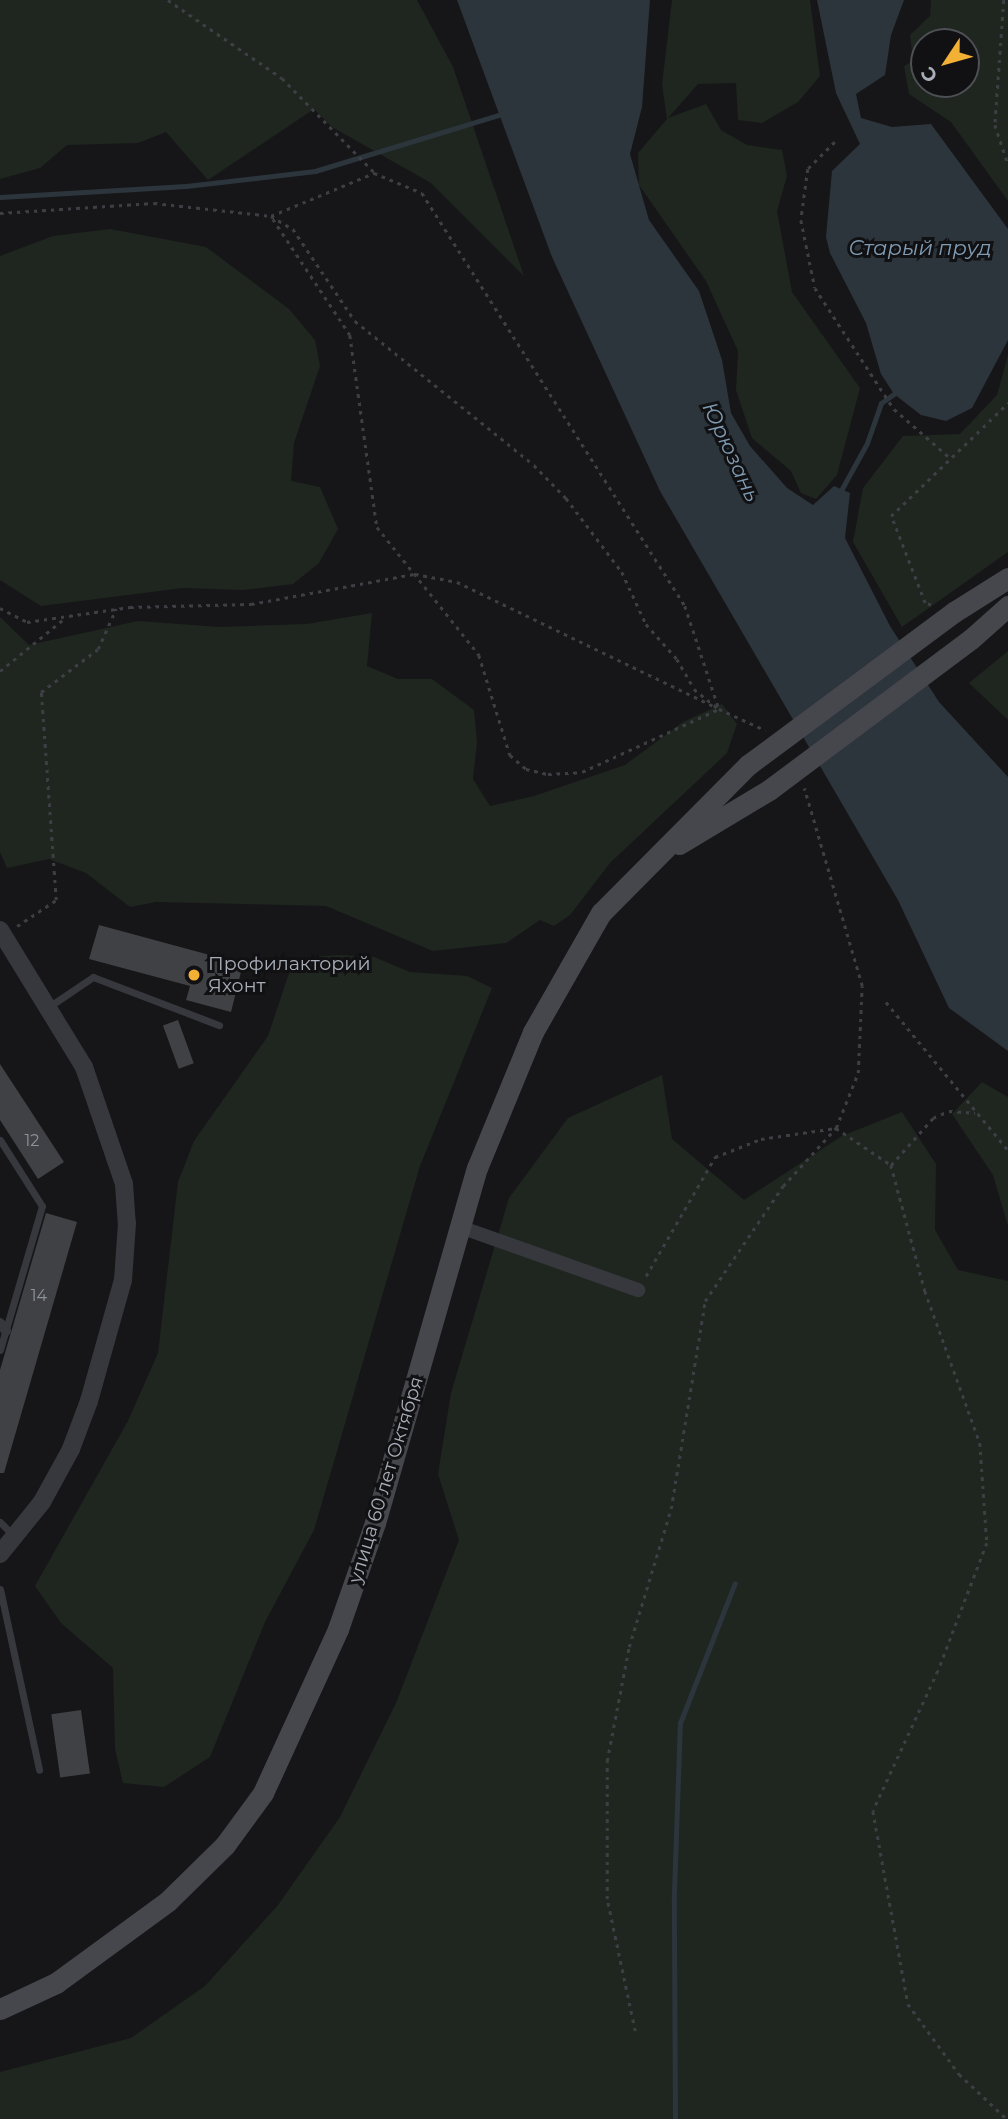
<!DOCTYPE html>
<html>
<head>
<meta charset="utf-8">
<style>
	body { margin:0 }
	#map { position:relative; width:1008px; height:2119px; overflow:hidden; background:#161618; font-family:Montserrat,sans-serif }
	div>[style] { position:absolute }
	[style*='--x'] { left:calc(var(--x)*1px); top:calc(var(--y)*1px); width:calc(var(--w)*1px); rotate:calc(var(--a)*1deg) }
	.green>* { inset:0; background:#1e261f }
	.water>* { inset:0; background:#2c353c }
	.stream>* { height:5px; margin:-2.5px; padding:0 2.5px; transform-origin:2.5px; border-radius:2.5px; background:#2c353c }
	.building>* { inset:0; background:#404145; transform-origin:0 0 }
	.path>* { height:2.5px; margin-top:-1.25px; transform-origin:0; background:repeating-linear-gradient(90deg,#3d3f44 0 3.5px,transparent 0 8.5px) }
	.service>* { height:7px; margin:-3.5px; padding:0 3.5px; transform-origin:3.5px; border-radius:3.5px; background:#37383d }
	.pedestrian>* { height:10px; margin:-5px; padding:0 5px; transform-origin:5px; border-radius:5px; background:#37383d }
	.minor>* { height:14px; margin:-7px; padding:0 7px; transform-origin:7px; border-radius:7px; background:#37383d }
	.tertiary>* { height:18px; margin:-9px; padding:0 9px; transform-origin:9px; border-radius:9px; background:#37383d }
	.secondary>* { height:21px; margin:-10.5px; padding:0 10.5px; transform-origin:10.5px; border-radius:10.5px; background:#45474d }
	.secondary-bridge>* { height:21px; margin:-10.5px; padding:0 10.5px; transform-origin:10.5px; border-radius:10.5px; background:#45474d }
	.dots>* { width:19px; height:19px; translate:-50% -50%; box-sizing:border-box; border:4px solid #111113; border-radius:50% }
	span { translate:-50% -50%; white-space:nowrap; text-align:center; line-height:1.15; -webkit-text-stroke:6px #111113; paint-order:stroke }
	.number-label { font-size:16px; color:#8e929b }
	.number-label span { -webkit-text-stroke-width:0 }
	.poi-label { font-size:19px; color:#a8adb8 }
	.left { translate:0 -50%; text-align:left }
	.street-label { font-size:19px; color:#a8adb8 }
	.water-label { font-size:21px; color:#7f9bb3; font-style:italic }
	.north { position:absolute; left:910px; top:28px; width:70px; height:70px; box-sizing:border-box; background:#111113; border:2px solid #4d4f55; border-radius:50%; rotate:234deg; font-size:19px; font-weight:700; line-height:28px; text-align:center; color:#a8adb8 }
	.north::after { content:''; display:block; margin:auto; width:24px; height:32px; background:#f2b134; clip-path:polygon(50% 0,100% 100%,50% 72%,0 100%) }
</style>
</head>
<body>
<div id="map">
	<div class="green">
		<i style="clip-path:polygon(0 0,417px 0,453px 67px,524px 276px,431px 183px,332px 127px,314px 109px,208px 180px,166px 132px,138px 143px,67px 145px,40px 168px,0 179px)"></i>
		<i style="clip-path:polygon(672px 0,810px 0,820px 76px,798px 102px,762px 123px,738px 120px,736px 83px,698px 84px,668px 118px,706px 104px,721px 130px,747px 145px,782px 150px,787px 176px,777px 211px,792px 292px,860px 388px,837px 475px,816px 499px,801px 493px,791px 471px,752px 438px,736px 390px,738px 351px,706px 281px,639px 185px,638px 153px,667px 119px,662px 85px)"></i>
		<i style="clip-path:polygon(evenodd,931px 0,1008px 0,1008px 201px,951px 122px,909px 94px,904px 66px,913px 61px,910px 35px,930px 16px,931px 0,924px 42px,966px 42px,966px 84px,924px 84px,924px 42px)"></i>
		<i style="clip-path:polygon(110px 229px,206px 247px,289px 309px,315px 340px,320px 366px,294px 443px,291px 481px,320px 487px,338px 529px,319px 563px,293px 584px,243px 590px,183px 588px,41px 606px,0 580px,0 256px,53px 236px)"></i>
		<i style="clip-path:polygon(1008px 355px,1008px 552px,902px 627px,853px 542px,863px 488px,903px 436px,960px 434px,997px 395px)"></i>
		<i style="clip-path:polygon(372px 613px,367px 666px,398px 679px,432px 679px,474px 710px,477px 742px,473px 779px,490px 806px,534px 796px,625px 765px,683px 722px,722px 704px,737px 724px,727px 753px,610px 863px,570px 915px,554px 926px,540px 920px,506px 943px,433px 951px,326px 906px,156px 902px,130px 907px,86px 873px,49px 859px,7px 868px,0 852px,0 617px,29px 645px,138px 621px,219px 627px,307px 624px)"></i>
		<i style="clip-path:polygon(1008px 651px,1008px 720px,969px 683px)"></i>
		<i style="clip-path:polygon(340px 955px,374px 957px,410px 972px,467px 976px,492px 988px,420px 1166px,314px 1530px,265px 1622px,210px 1757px,164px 1787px,123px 1783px,115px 1749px,113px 1668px,61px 1623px,35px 1586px,128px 1421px,158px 1353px,178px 1182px,194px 1141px,268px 1036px,294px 958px)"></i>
		<i style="clip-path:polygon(662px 1075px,672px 1139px,744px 1200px,842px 1136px,902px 1112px,936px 1164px,935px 1230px,958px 1270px,1008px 1281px,1008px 2119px,0 2119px,0 2072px,131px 2038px,205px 1986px,278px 1905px,340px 1817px,396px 1703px,459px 1540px,438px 1474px,451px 1393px,509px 1198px,568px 1118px)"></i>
		<i style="clip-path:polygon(982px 1082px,1008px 1097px,1008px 1226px,993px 1175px,952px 1114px)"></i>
	</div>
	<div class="water">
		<i style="clip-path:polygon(457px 0,650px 0,642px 107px,630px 154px,649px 220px,699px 291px,722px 360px,731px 413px,750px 446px,787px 488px,813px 505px,834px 486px,850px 493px,845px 538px,890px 626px,939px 702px,1008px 777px,1008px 1051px,949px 1008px,898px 900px,660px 491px,552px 257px)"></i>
		<i style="clip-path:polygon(817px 0,904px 0,891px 35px,885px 75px,856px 94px,861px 118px,892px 127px,931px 124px,1008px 229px,1008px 340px,972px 408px,946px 421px,921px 415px,894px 394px,881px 374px,866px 323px,830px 253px,826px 237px,832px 171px,860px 144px,836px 93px)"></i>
	</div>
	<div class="stream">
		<i style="--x:0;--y:197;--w:186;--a:-3.4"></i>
		<i style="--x:186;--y:186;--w:130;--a:-6.6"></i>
		<i style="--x:315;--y:171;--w:199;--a:-17"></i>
		<i style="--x:839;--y:494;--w:58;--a:-61.2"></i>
		<i style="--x:867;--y:443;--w:42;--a:-70.7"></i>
		<i style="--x:881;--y:403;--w:16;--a:-35"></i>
		<i style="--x:675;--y:2119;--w:227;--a:-90.3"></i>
		<i style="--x:674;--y:1892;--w:169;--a:-88"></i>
		<i style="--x:680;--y:1723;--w:150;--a:-68.6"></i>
	</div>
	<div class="building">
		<i style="clip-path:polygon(99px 925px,243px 964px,231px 1012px,186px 1000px,190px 986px,89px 959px)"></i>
		<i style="left:178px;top:1020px;width:46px;height:16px;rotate:70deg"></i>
		<i style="clip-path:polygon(0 1064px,64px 1162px,38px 1179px,0 1120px)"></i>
		<i style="clip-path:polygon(46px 1213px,77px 1222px,4px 1473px,0 1473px,0 1370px)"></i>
		<i style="left:81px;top:1710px;width:64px;height:30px;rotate:82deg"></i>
	</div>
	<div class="path">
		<i style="--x:168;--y:0;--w:138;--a:34.4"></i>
		<i style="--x:282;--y:78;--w:132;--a:45.6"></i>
		<i style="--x:1004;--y:0;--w:125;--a:94.1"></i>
		<i style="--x:995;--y:125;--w:41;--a:71.6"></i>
		<i style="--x:835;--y:142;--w:38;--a:135"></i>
		<i style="--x:808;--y:169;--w:51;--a:97.8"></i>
		<i style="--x:801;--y:220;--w:69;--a:78.4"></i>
		<i style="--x:815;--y:288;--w:145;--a:56.9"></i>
		<i style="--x:894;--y:409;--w:73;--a:41.1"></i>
		<i style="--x:0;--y:213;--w:154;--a:-3.7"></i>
		<i style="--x:154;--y:203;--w:118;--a:6.3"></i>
		<i style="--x:271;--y:216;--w:26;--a:31"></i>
		<i style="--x:293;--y:229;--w:111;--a:56"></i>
		<i style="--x:355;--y:321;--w:230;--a:38.8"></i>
		<i style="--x:534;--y:465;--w:46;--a:45.9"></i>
		<i style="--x:566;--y:498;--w:93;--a:52.9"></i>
		<i style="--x:622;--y:572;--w:57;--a:65.2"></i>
		<i style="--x:646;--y:624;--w:47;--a:48.5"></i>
		<i style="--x:677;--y:659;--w:34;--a:60"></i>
		<i style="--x:694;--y:689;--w:32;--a:39"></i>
		<i style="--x:271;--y:216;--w:112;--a:-22.7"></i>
		<i style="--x:374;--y:173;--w:52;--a:22.6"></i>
		<i style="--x:422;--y:193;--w:490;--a:57.5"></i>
		<i style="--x:685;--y:606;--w:108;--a:71.7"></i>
		<i style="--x:719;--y:709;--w:51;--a:24.5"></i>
		<i style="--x:273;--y:219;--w:139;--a:56.4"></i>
		<i style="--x:350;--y:335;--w:194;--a:82"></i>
		<i style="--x:377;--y:527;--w:164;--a:51.4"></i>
		<i style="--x:479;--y:655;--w:105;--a:72.8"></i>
		<i style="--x:510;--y:755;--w:21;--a:41"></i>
		<i style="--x:526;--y:769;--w:23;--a:13"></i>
		<i style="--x:548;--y:774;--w:34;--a:-3"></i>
		<i style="--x:582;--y:772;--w:151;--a:-24.7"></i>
		<i style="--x:931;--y:605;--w:6;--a:-162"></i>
		<i style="--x:925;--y:603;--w:93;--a:-111.3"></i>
		<i style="--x:891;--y:516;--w:163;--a:-44"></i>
		<i style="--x:0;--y:608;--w:30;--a:27"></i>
		<i style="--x:27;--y:622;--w:104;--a:-8.3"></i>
		<i style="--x:130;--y:607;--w:121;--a:-1.4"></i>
		<i style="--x:251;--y:604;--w:167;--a:-10.4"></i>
		<i style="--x:415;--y:574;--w:43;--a:10.8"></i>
		<i style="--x:457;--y:582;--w:284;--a:25.8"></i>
		<i style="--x:0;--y:671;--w:84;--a:-39.2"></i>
		<i style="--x:17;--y:926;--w:47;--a:-33.7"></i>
		<i style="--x:56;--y:900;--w:209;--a:-94.1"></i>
		<i style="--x:41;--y:692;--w:71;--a:-37"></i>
		<i style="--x:98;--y:649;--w:44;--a:-65.8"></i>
		<i style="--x:886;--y:1002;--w:192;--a:50.5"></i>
		<i style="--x:891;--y:1165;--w:63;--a:-48.2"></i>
		<i style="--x:933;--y:1118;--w:17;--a:-24"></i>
		<i style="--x:949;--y:1111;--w:26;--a:4"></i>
		<i style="--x:646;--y:1276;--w:138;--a:-59.9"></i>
		<i style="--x:715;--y:1157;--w:49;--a:-21.4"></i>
		<i style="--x:761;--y:1139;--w:76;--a:-8.3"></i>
		<i style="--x:836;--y:1128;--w:66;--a:33.9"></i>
		<i style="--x:891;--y:1165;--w:131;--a:74.9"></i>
		<i style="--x:925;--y:1291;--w:162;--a:70.1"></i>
		<i style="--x:980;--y:1443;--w:100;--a:86"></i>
		<i style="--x:987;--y:1543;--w:137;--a:110.9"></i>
		<i style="--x:938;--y:1671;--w:154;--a:114.9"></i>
		<i style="--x:873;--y:1811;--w:196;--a:79.7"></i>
		<i style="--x:908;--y:2004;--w:87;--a:53.9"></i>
		<i style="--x:959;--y:2074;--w:66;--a:43.2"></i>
		<i style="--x:635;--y:2031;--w:135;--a:-102"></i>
		<i style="--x:607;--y:1899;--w:138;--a:-90"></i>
		<i style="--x:607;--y:1761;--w:116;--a:-79.1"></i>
		<i style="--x:629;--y:1647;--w:144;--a:-73.1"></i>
		<i style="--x:671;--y:1509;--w:211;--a:-80.7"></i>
		<i style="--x:705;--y:1301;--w:139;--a:-55.9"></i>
		<i style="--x:783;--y:1186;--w:79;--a:-47.6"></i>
		<i style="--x:836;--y:1128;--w:59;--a:-68.2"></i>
		<i style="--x:858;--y:1073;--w:87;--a:-87.4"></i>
		<i style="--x:862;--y:986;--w:206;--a:-106.3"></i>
	</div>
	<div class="service">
		<i style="--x:50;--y:1006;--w:52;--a:-34"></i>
		<i style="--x:93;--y:977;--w:135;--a:20.9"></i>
		<i style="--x:0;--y:1140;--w:78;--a:57.5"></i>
		<i style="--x:42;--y:1206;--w:150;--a:106.3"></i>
		<i style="--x:0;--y:1522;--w:18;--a:45"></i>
		<i style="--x:0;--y:1589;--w:185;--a:77.8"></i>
	</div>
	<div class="pedestrian">
		<i style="--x:0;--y:1323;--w:10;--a:53"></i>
	</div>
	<div class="minor">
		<i style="--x:463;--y:1228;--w:186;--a:19.5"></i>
	</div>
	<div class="tertiary">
		<i style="--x:0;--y:930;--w:161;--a:58.5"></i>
		<i style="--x:84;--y:1067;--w:124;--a:71.1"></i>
		<i style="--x:124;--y:1184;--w:39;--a:86"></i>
		<i style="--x:127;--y:1223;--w:57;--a:94"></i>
		<i style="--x:123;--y:1280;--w:126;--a:105.7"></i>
		<i style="--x:89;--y:1401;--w:51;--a:110.6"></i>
		<i style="--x:71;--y:1449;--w:60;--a:118.7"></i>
		<i style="--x:42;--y:1502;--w:67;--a:128.9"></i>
	</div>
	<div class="secondary">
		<i style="--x:954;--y:612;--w:64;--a:-32.2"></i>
		<i style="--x:971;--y:639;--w:50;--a:-41.7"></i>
		<i style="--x:679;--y:844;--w:105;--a:-31"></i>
		<i style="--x:0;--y:2009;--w:62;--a:-24.9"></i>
		<i style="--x:56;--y:1983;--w:139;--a:-36.2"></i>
		<i style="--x:168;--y:1901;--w:80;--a:-44.5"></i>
		<i style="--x:225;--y:1845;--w:64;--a:-53.8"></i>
		<i style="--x:263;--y:1793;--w:180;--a:-65.4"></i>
		<i style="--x:338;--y:1629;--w:112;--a:-70.8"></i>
		<i style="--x:375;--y:1523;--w:369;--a:-74"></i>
		<i style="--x:477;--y:1168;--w:147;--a:-67.6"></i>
		<i style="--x:533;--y:1032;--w:137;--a:-60.3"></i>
		<i style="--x:601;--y:913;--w:209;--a:-45.2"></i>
	</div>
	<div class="secondary-bridge">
		<i style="--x:748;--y:765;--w:257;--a:-36.6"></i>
		<i style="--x:769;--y:790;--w:252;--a:-36.8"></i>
	</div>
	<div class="dots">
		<i style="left:194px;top:975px;background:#f2b134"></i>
	</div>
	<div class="number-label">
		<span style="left:32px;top:1141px">12</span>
		<span style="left:39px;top:1296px">14</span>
	</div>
	<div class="poi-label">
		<span class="left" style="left:208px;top:975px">Профилакторий<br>Яхонт</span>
	</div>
	<div class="street-label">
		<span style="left:386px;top:1480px;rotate:-73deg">улица 60 лет Октября</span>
	</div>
	<div class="water-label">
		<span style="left:920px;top:248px">Старый пруд</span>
		<span style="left:731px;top:452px;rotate:65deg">Юрюзань</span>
	</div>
	<div class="north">С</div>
</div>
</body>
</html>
